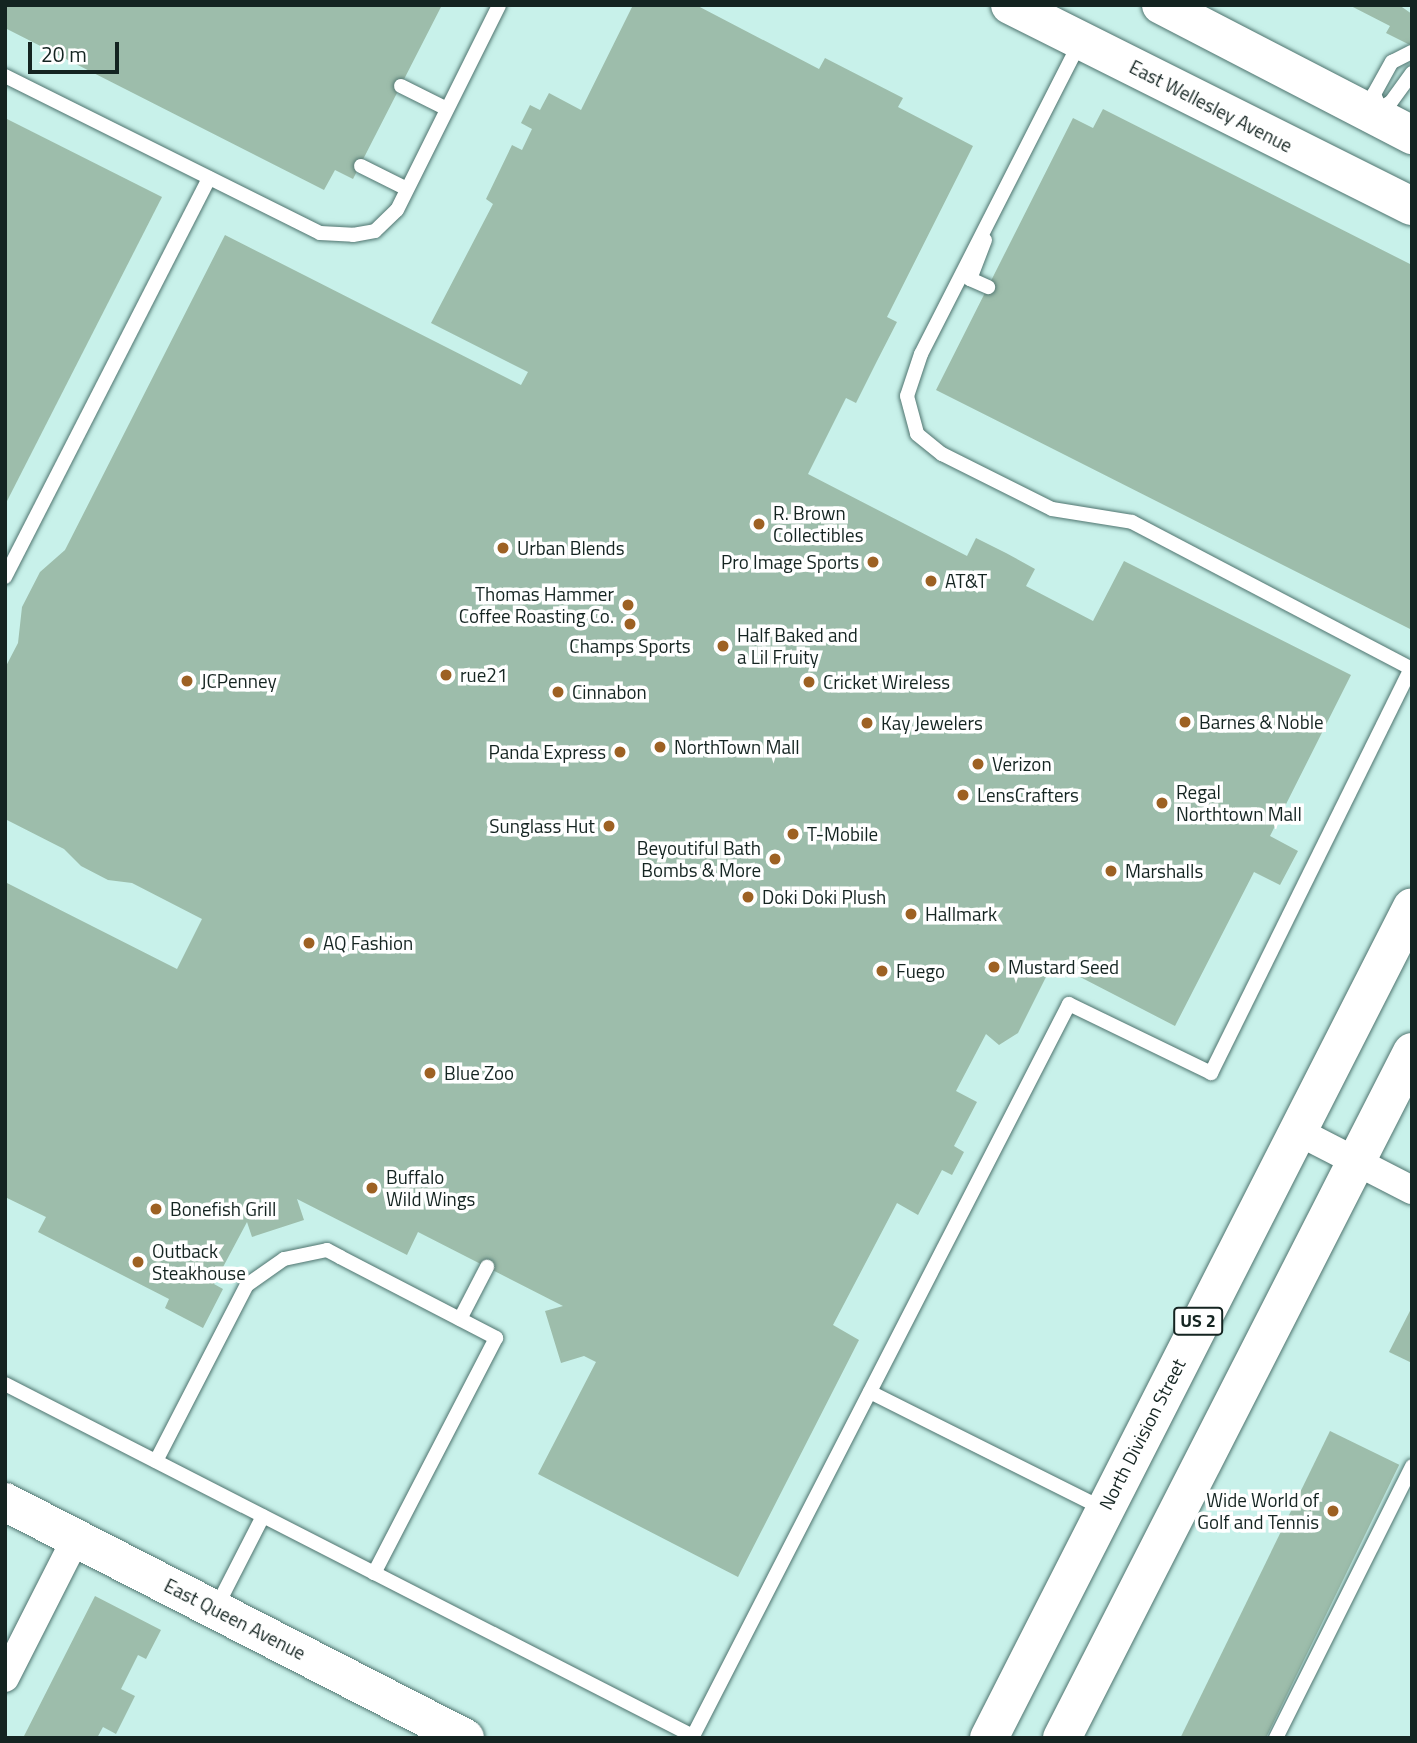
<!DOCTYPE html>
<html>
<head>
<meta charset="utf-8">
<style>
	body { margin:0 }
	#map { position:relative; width:1417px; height:1743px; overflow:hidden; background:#c8f1ea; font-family:"Titillium Web",sans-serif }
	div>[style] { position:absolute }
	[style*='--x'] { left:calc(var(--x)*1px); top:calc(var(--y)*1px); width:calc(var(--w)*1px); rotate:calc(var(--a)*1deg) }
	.building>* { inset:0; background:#9dbdab; transform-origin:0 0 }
	.roads { filter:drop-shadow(0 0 2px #4f746f) drop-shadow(0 0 2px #4f746f) }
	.lane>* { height:14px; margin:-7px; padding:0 7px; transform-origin:7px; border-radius:7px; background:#fff }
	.street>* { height:28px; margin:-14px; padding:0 14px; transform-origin:14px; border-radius:14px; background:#fff }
	.secondary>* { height:38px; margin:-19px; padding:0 19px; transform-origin:19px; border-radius:19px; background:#fff }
	.primary>* { height:38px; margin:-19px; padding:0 19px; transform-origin:19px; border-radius:19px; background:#fff }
	.dots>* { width:19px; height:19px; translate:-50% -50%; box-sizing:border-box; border:4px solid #fff; border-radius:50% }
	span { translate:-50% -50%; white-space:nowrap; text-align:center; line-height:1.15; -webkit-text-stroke:7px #fff; paint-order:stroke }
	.shield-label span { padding:2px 5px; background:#fff; border:2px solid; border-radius:5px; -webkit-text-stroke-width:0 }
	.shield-label { font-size:18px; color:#142421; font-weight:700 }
	.street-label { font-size:19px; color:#142421 }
	.poi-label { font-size:19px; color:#142421 }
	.left { translate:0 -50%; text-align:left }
	.right { translate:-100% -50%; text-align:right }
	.frame { position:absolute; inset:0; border:7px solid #142421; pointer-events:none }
	.scale { position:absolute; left:28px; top:42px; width:91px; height:32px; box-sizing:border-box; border:4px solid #142421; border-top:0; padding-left:9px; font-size:21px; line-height:24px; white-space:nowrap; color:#142421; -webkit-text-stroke:5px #fff; paint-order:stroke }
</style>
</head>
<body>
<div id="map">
	<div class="building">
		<i style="clip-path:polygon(5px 5px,442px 5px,353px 179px,335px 170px,324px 190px,5px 28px)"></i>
		<i style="clip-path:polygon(633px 5px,696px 5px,819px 69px,825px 58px,903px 98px,898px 107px,973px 146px,887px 317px,897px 322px,877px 361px,856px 403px,846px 398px,808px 474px,967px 556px,976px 538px,1006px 553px,1035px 569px,1026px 586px,1093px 621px,1124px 561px,1351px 675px,1270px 836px,1298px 851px,1280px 885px,1254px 872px,1175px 1026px,1053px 963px,1018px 1033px,999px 1045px,986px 1034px,956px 1091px,977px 1102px,954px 1146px,964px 1152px,952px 1175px,942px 1170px,918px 1215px,897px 1203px,833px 1325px,859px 1340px,738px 1577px,538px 1474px,596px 1362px,584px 1356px,561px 1363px,545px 1311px,563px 1306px,418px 1232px,407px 1255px,297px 1199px,304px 1220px,252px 1237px,247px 1222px,214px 1284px,223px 1289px,203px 1328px,165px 1308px,169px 1299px,38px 1232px,46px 1217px,5px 1197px,5px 882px,177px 969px,202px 919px,132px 883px,108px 880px,81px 866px,64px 849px,5px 819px,5px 668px,18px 643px,22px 607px,40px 572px,65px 550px,225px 235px,521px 385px,528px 372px,431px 323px,493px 204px,486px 199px,512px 145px,522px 150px,532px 129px,521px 123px,530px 105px,540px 110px,549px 93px,581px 110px)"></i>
		<i style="clip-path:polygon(1349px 5px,1399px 5px,1412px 14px,1412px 46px,1386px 33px,1390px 26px)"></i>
		<i style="clip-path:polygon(1103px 109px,1412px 265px,1412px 630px,936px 390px,1073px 118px,1093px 128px)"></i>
		<i style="clip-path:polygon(5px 118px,162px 197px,5px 505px)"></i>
		<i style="clip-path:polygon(1412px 1307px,1412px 1363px,1389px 1352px)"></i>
		<i style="left:1330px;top:1431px;width:77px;height:344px;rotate:26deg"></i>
		<i style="clip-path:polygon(95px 1596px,161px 1630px,146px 1659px,138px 1655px,121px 1689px,135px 1696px,116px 1734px,103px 1727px,97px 1738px,23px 1738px)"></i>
	</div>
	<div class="roads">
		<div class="lane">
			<i style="--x:1080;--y:42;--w:350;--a:117"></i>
			<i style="--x:921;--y:354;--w:44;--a:108.4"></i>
			<i style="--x:907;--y:396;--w:39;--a:75"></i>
			<i style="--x:917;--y:434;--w:32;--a:39"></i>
			<i style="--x:942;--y:454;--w:123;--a:26.6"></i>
			<i style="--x:1052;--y:509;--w:81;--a:9.2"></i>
			<i style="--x:1132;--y:522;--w:316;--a:27.7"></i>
			<i style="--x:5;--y:76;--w:352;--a:26.5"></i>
			<i style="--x:320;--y:233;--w:33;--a:3"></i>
			<i style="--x:353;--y:235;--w:22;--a:-10"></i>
			<i style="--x:375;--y:231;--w:30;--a:-44"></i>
			<i style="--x:397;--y:210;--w:229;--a:-63.5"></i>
			<i style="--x:401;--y:86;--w:51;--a:26.6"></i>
			<i style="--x:1379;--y:106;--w:13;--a:-113"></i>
			<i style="--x:1374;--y:94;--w:37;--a:-61"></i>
			<i style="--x:1392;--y:62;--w:22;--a:-27"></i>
			<i style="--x:1376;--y:111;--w:17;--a:-31"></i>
			<i style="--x:1391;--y:102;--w:36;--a:-54"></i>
			<i style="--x:361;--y:166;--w:51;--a:26.6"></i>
			<i style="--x:985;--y:240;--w:42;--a:111"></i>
			<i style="--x:970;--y:279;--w:20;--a:24"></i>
			<i style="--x:5;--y:577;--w:448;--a:-62.9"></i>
			<i style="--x:460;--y:1319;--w:59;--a:-62.6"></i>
			<i style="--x:5;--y:1384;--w:773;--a:27.1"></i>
			<i style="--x:693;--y:1736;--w:823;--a:-62.81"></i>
			<i style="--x:1069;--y:1004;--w:158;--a:25.9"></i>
			<i style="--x:1211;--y:1073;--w:451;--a:-63.7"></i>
			<i style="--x:870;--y:1392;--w:262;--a:26.6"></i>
			<i style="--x:156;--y:1461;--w:198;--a:-62.7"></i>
			<i style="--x:247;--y:1285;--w:45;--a:-35.1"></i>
			<i style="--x:284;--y:1259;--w:44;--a:-11.8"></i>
			<i style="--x:327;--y:1250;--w:15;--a:28"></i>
			<i style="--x:340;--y:1257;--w:176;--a:27.4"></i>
			<i style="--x:496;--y:1338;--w:265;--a:117.4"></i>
			<i style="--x:216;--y:1608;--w:103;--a:-62.9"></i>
			<i style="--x:1276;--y:1738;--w:304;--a:-63.4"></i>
		</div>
		<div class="street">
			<i style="--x:1297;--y:1131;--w:129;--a:27.2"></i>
			<i style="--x:5;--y:1678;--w:157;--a:-63.1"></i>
		</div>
		<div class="secondary">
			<i style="--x:5;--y:1502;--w:517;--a:27.16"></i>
		</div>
		<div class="primary">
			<i style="--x:1010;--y:5;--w:449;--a:26.6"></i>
			<i style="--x:1161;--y:5;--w:283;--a:27.4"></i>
			<i style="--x:989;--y:1738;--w:932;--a:-63.02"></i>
			<i style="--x:1062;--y:1738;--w:770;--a:-62.97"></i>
		</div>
	</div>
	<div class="dots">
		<i style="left:759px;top:524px;background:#9d6123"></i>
		<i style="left:503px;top:548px;background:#9d6123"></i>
		<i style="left:873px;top:562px;background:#9d6123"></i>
		<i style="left:931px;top:581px;background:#9d6123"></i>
		<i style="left:628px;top:605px;background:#9d6123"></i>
		<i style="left:630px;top:624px;background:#9d6123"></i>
		<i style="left:723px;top:646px;background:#9d6123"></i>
		<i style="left:446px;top:675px;background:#9d6123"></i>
		<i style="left:187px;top:681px;background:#9d6123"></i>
		<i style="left:809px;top:682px;background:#9d6123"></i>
		<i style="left:558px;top:692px;background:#9d6123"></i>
		<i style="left:1185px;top:722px;background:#9d6123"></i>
		<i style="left:867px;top:723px;background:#9d6123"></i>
		<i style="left:660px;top:747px;background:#9d6123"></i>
		<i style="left:620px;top:752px;background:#9d6123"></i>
		<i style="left:978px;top:764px;background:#9d6123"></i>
		<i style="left:963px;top:795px;background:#9d6123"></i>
		<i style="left:1162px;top:803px;background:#9d6123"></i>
		<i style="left:609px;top:826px;background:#9d6123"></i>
		<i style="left:793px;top:834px;background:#9d6123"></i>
		<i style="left:775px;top:859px;background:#9d6123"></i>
		<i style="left:1111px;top:871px;background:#9d6123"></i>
		<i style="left:748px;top:897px;background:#9d6123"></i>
		<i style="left:911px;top:914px;background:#9d6123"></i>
		<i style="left:309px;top:943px;background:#9d6123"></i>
		<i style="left:994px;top:967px;background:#9d6123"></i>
		<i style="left:882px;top:971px;background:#9d6123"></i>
		<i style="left:430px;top:1073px;background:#9d6123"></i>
		<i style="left:372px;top:1188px;background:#9d6123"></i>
		<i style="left:156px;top:1209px;background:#9d6123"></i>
		<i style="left:138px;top:1262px;background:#9d6123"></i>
		<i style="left:1333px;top:1511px;background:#9d6123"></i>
	</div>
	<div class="shield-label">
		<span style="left:1198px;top:1321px">US 2</span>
	</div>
	<div class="street-label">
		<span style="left:1211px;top:106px;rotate:27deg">East Wellesley Avenue</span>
		<span style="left:1142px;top:1434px;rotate:-63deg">North Division Street</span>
		<span style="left:235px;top:1619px;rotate:27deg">East Queen Avenue</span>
	</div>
	<div class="poi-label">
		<span class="left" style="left:773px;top:524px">R. Brown<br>Collectibles</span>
		<span class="left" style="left:517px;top:548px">Urban Blends</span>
		<span class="right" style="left:859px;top:562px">Pro Image Sports</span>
		<span class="left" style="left:945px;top:581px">AT&amp;T</span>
		<span class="right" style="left:614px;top:605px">Thomas Hammer<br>Coffee Roasting Co.</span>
		<span class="left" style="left:737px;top:646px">Half Baked and<br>a Lil Fruity</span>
		<span style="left:630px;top:646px">Champs Sports</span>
		<span class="left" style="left:460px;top:675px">rue21</span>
		<span class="left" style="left:201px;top:681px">JCPenney</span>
		<span class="left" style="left:823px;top:682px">Cricket Wireless</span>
		<span class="left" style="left:572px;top:692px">Cinnabon</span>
		<span class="left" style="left:1199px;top:722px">Barnes &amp; Noble</span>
		<span class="left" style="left:881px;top:723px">Kay Jewelers</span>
		<span class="left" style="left:674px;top:747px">NorthTown Mall</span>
		<span class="right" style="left:606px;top:752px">Panda Express</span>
		<span class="left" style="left:992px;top:764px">Verizon</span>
		<span class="left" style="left:1176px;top:803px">Regal<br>Northtown Mall</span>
		<span class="left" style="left:977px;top:795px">LensCrafters</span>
		<span class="right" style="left:595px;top:826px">Sunglass Hut</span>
		<span class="left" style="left:807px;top:834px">T-Mobile</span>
		<span class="right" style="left:761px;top:859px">Beyoutiful Bath<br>Bombs &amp; More</span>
		<span class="left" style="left:1125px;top:871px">Marshalls</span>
		<span class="left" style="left:762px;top:897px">Doki Doki Plush</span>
		<span class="left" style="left:925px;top:914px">Hallmark</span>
		<span class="left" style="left:323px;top:943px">AQ Fashion</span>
		<span class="left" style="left:1008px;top:967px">Mustard Seed</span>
		<span class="left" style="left:896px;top:971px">Fuego</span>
		<span class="left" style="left:444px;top:1073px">Blue Zoo</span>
		<span class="left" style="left:386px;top:1188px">Buffalo<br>Wild Wings</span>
		<span class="left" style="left:170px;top:1209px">Bonefish Grill</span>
		<span class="left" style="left:152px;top:1262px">Outback<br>Steakhouse</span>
		<span class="right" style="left:1319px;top:1511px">Wide World of<br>Golf and Tennis</span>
	</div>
	<div class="frame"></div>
	<div class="scale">20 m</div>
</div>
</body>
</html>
